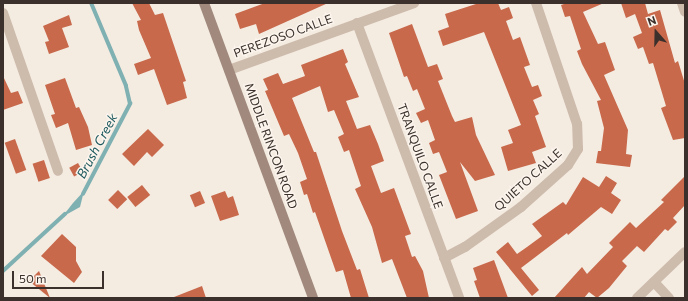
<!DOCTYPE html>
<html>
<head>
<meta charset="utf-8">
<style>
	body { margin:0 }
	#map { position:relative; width:688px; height:301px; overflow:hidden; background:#f4ebe1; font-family:Commissioner,sans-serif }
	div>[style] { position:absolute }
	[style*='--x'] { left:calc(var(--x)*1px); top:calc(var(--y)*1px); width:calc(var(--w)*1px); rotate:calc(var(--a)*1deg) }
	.water>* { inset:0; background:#7fb0b2 }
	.stream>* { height:3.5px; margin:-1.75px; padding:0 1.75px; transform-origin:1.75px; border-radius:1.75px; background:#7fb0b2 }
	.building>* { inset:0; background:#c8694b; transform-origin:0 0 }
	.street>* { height:10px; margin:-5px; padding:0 5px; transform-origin:5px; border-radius:5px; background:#cdbbac }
	.secondary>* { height:10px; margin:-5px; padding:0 5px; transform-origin:5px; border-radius:5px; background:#a18a7d }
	span { translate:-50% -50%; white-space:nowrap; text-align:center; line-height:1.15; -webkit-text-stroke:3px #fbf5ee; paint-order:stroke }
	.street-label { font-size:12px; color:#3b302b }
	.water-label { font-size:13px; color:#1f5a5e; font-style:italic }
	.frame { position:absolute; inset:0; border:4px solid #3b302b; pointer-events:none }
	.north { position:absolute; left:636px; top:12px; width:40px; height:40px; -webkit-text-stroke:3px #fbf5ee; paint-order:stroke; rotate:340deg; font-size:11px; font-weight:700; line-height:16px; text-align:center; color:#3b302b }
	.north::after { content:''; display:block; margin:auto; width:14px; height:18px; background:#3b302b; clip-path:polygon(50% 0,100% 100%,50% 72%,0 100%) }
	.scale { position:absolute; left:12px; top:271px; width:92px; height:18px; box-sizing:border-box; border:2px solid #3b302b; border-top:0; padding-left:5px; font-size:12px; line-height:14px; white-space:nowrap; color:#3b302b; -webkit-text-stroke:3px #fbf5ee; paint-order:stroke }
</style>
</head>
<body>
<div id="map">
	<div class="water">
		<i style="clip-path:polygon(84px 191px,80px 207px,62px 217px,73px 203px)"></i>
	</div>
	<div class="stream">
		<i style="--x:83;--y:194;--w:102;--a:-62.4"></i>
		<i style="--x:130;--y:104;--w:18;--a:-103"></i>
		<i style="--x:126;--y:86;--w:90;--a:-112.9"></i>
		<i style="--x:3;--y:271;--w:84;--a:-42.6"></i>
	</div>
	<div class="building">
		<i style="clip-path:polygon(132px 3px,149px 3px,155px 15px,163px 13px,186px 81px,183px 82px,187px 98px,167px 105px,154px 69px,138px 75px,134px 64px,151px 58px,139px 30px,137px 21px,141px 20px)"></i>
		<i style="clip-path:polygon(265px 3px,328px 3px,259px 34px,256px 24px,240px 29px,235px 14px)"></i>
		<i style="clip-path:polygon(479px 3px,498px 3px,501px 10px,509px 7px,513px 18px,506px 21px,513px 40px,520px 37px,530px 65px,524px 67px,532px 87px,538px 85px,542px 96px,533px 100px,539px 114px,535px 116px,546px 147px,532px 152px,536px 163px,508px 171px,501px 147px,513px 143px,508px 130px,521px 125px,484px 32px,443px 46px,438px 31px,449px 27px,445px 14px)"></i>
		<i style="clip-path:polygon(567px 3px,604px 3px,583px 12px,598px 44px,605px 42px,615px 70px,604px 75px,628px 130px,626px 154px,632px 155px,630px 167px,596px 163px,598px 151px,601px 151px,604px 128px,597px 101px,601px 100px,582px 64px,577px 51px,581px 49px,570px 16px,565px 17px,561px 5px)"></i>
		<i style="clip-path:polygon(621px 3px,645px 3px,648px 14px,660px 10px,675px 63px,678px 61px,685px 84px,685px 138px,673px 140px,661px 108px,666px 106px,653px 63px,649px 64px,643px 47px,638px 49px,633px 37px,642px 33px,635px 14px,626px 18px)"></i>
		<i style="clip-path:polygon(69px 15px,72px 25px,62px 28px,69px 47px,49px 54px,45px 42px,49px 41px,43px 26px)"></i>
		<i style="clip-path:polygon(412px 24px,428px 67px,437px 64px,443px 79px,438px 81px,452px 116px,455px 122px,472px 117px,476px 135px,495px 175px,475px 181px,460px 162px,478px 211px,456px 219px,439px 175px,447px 172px,439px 152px,433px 154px,429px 143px,435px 140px,428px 120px,421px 123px,416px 113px,425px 109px,417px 89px,413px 91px,407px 76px,404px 77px,389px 33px)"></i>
		<i style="clip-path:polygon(343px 49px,348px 62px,345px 64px,359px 97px,346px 101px,357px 129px,370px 125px,378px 144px,384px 161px,371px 166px,381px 193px,394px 188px,411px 234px,405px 236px,412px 257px,415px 256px,423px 271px,429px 298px,407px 298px,392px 259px,382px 263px,372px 227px,355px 189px,361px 186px,349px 150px,344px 152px,338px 137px,344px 134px,334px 110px,328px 112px,320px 86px,292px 98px,314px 152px,316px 152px,342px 231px,357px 270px,360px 269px,369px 298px,351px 298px,343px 270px,336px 272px,315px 212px,313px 213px,307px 194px,304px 195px,300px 182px,307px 179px,298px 153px,289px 134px,284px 136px,265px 91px,268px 90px,263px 79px,278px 73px,283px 84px,305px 76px,301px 65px)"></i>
		<i style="clip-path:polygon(3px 76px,11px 93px,18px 91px,23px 103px,3px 110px)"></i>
		<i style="clip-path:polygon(65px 78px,76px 108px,79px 107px,88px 127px,92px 145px,76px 150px,68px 123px,56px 128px,51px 115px,55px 114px,45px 85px)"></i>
		<i style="clip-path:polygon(148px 129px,164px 145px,152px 157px,147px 152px,134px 166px,122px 154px)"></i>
		<i style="left:15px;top:139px;width:33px;height:11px;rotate:70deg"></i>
		<i style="left:44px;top:160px;width:19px;height:12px;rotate:72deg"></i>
		<i style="left:78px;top:163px;width:10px;height:10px;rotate:61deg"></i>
		<i style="clip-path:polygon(606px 176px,617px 183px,611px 193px,621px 200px,612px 214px,601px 207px,568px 235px,567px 233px,521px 268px,539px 290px,532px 296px,496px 252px,508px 242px,517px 254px,527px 247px,542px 236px,532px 224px,563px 202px,566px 205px,583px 177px,599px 187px)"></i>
		<i style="clip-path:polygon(685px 176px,685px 205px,673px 218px,677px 222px,668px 231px,665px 229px,644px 252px,637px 246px,622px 261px,627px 266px,609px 288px,597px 298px,589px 292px,584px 298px,554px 298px,582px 267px,587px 274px,613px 247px,609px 243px,630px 222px,636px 228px,664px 202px,661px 200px)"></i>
		<i style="left:142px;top:185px;width:13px;height:19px;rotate:51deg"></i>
		<i style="left:118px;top:190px;width:13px;height:14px;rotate:45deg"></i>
		<i style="left:200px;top:191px;width:13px;height:11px;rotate:67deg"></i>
		<i style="clip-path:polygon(225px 191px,228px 198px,233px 196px,239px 215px,220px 221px,211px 196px)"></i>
		<i style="clip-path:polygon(62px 234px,76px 247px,76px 261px,82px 272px,74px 283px,41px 256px)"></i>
		<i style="clip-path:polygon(494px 260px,508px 298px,480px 298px,474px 281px,477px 280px,473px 268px)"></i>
		<i style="clip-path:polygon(39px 271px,50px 298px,29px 281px)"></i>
		<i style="clip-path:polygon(202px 286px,206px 298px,174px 298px,174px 297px)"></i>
	</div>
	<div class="street">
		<i style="--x:682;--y:3;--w:9;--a:72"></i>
		<i style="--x:3;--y:13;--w:167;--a:70.8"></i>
		<i style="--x:357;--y:23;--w:293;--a:69.6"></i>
		<i style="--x:229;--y:70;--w:197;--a:-19.9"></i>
		<i style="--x:444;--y:258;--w:24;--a:-28"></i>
		<i style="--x:465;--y:247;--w:69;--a:-35.5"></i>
		<i style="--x:521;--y:207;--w:63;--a:-41.8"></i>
		<i style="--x:568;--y:165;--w:19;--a:-58"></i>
		<i style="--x:578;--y:149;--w:25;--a:-92"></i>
		<i style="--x:577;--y:124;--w:128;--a:-108.7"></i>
		<i style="--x:654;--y:282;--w:22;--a:47"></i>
		<i style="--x:637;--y:298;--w:66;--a:-43.8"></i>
	</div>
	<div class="secondary">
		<i style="--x:204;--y:3;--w:314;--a:69.7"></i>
	</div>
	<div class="street-label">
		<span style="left:283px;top:36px;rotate:-20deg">PEREZOSO CALLE</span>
		<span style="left:271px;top:146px;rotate:70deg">MIDDLE RINCON ROAD</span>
		<span style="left:420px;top:156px;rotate:70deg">TRANQUILO CALLE</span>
		<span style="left:528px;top:180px;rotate:-42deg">QUIETO CALLE</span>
	</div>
	<div class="water-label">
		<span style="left:97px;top:146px;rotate:-62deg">Brush Creek</span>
	</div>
	<div class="frame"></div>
	<div class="north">N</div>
	<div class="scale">50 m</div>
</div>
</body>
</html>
